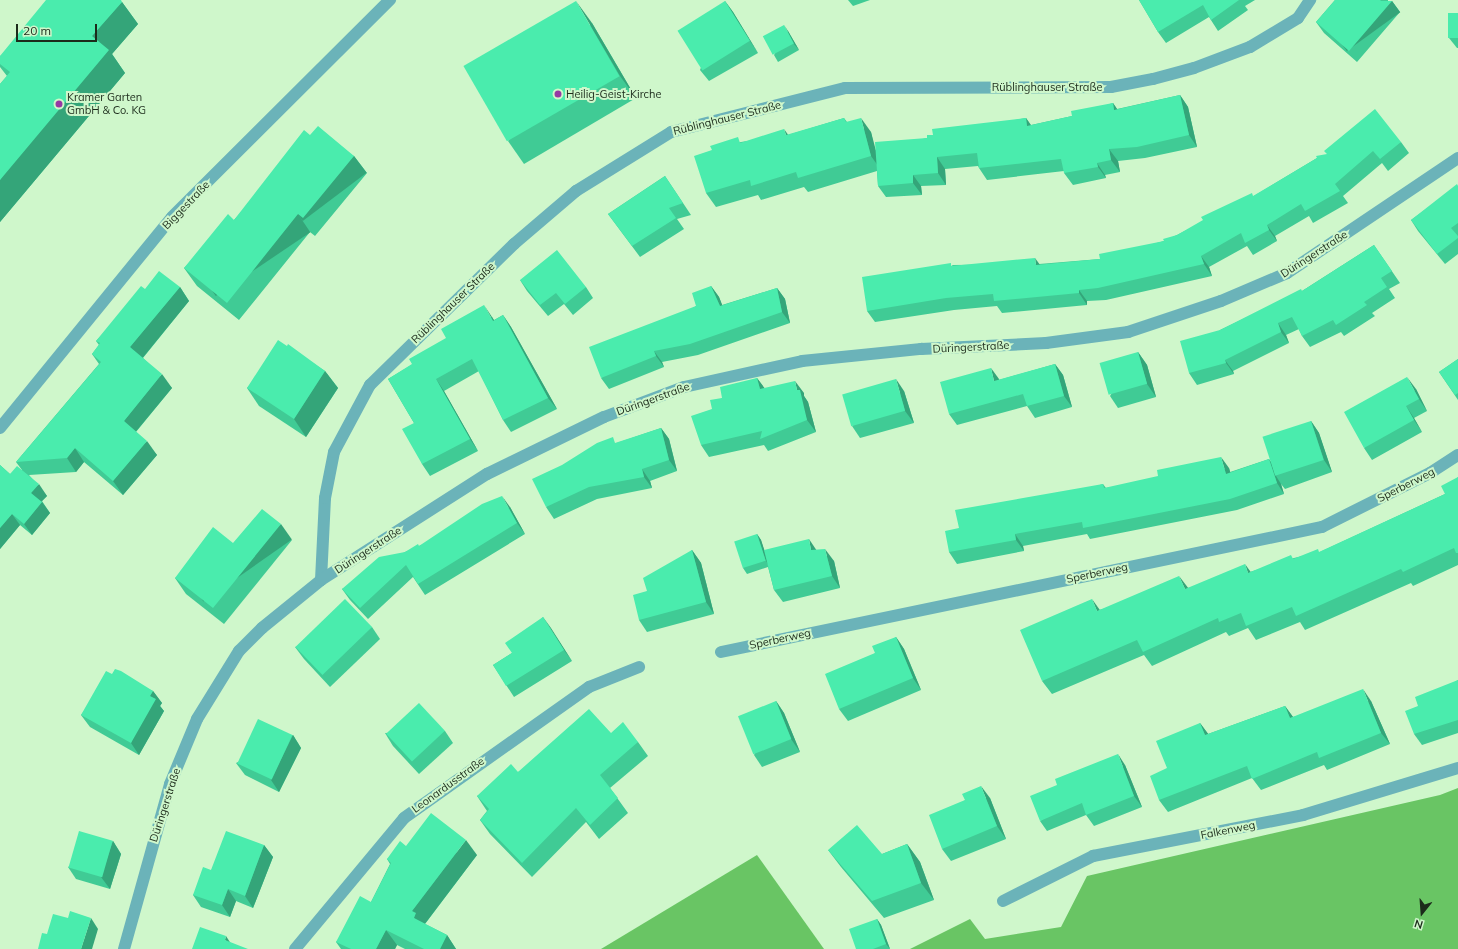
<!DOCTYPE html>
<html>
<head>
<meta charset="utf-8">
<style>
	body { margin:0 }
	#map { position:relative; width:1458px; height:949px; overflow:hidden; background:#cff7cb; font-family:Mulish,sans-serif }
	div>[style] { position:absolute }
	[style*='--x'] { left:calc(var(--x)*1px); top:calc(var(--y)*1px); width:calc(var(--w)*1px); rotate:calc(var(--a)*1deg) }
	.forest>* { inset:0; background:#69c564 }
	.minor>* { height:12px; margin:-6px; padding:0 6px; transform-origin:6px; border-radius:6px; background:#6bb3b9 }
	.wall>* { inset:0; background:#40cb95 }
	.shaded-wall>* { inset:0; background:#34a579; transform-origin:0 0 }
	.building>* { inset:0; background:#4aecad; transform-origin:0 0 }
	.dots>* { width:11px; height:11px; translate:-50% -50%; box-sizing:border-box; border:2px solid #cff7cb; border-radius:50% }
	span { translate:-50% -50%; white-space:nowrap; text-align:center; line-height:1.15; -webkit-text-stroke:4px #cff7cb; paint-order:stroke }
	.street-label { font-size:11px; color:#1c2b1b }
	.poi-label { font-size:11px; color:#1c2b1b }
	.left { translate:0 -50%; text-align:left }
	.north { position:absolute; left:1402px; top:893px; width:40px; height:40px; -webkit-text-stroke:3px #cff7cb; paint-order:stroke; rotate:197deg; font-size:11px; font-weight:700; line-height:16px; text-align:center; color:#1c2b1b }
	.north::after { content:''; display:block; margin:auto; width:14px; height:18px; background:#1c2b1b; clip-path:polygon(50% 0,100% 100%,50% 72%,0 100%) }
	.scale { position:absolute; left:16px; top:24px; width:81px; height:18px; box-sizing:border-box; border:2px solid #1c2b1b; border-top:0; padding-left:5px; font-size:12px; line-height:14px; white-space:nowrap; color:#1c2b1b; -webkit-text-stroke:3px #cff7cb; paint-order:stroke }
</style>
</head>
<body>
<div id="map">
	<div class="forest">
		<i style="clip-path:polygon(1458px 788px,1458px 949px,910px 949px,970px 919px,985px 939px,1061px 927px,1087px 876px,1440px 795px)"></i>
		<i style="clip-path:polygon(757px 855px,824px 949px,601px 949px)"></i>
	</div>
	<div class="minor">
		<i style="--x:0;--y:428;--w:272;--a:-50.8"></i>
		<i style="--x:172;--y:217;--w:308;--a:-44.9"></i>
		<i style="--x:321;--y:580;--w:82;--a:-87.2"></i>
		<i style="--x:325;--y:498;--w:47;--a:-78.9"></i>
		<i style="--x:334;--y:452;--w:76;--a:-61.8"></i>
		<i style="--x:370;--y:385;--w:202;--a:-44.4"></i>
		<i style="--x:514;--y:244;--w:82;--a:-40.5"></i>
		<i style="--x:576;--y:191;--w:112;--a:-31.8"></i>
		<i style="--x:671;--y:132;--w:179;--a:-14.2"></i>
		<i style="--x:845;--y:88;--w:266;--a:-0.2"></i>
		<i style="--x:1111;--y:87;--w:43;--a:-10.8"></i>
		<i style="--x:1153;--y:79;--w:42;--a:-15"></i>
		<i style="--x:1194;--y:68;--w:60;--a:-20.6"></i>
		<i style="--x:1250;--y:47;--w:56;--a:-31.1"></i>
		<i style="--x:1298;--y:18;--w:22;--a:-56"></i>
		<i style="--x:721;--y:652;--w:614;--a:-11.75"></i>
		<i style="--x:1322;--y:527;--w:121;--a:-26.6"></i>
		<i style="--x:1430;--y:473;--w:33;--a:-33"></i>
		<i style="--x:1003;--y:901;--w:101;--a:-26.6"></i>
		<i style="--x:1093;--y:856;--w:214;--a:-11"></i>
		<i style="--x:1303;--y:815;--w:162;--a:-16.9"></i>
		<i style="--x:124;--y:949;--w:171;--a:-74.4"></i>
		<i style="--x:170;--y:784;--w:70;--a:-67.4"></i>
		<i style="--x:197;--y:719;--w:80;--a:-58.3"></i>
		<i style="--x:239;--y:651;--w:33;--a:-45"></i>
		<i style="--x:262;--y:628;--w:76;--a:-39.1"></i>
		<i style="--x:321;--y:580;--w:197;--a:-32.6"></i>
		<i style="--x:487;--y:474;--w:130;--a:-26"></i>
		<i style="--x:604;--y:417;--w:85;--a:-20.6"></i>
		<i style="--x:684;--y:387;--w:121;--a:-12.4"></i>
		<i style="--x:802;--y:361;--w:120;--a:-5.8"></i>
		<i style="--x:921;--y:349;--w:125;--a:-2.7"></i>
		<i style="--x:1046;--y:343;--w:83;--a:-7.6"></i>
		<i style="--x:1128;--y:332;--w:98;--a:-18.4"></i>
		<i style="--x:1221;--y:301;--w:72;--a:-23"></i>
		<i style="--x:1287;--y:273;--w:206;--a:-33.9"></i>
		<i style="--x:295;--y:949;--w:170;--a:-50.2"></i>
		<i style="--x:404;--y:818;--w:227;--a:-35.3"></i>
		<i style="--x:589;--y:687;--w:54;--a:-21.8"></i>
	</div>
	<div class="wall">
		<i style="clip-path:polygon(848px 0,870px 0,853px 6px)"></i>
		<i style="clip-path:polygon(1139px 0,1255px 0,1245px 6px,1248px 10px,1218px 31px,1209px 17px,1166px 43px,1158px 32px)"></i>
		<i style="clip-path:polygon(1335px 0,1388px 0,1388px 1px,1392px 1px,1400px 12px,1357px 62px,1324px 33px,1316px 22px)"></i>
		<i style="clip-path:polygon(725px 1px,733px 12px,758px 53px,709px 81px,700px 70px)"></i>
		<i style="clip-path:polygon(122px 2px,138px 24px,112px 54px,125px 73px,0 222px,0 84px,7px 76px,0 67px,0 56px)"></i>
		<i style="clip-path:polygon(1458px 13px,1458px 48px,1457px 48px,1449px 38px)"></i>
		<i style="clip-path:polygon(592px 23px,636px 98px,524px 164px,508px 141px)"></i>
		<i style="clip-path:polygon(788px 31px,799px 50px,778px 62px,774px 55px)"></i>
		<i style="clip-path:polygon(1180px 95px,1188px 107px,1197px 147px,1145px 158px,1118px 161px,1120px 172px,1105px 175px,1106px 178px,1073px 185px,1064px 173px,1064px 171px,987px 180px,979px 168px,978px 166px,945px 169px,946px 185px,921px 186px,922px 195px,886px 197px,878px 186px,877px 171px,808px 192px,804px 187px,761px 200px,758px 195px,716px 207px,706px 193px,712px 150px,741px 142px,788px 135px,844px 118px,847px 122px,871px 132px,875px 150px,927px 138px,933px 135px,1026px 118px,1031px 125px,1072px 116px,1113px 103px,1117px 109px)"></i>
		<i style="clip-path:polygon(310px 135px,354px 156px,367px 173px,315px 236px,310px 232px,239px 320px,197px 286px,184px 268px,234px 220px)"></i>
		<i style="clip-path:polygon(1401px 142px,1409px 153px,1388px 171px,1382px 163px,1343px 196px,1348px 203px,1313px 223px,1309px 216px,1275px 236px,1277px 241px,1253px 255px,1247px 246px,1209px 267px,1212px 276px,1106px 300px,1087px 301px,1087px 305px,1002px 313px,997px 306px,954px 310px,875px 322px,867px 311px,953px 265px,1039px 264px,1100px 259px,1164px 241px,1177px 235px,1254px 196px,1317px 158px)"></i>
		<i style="clip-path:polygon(665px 176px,691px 215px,677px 219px,684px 229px,640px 257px,608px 214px)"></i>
		<i style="clip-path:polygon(1458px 186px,1458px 254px,1445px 264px,1418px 231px,1411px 220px)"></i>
		<i style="clip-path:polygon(1374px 245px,1400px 283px,1389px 289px,1395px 298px,1372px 313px,1375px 316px,1344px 336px,1341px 332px,1310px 347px,1302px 336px,1299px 329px,1286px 335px,1289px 343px,1233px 371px,1234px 374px,1197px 385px,1189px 373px,1220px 330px,1302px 291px)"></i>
		<i style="clip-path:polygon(520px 280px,586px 287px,593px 298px,573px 315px,564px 304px,548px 316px,527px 291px)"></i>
		<i style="clip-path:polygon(711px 286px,719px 297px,722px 305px,777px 288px,785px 299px,790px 323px,698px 355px,662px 362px,664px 367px,609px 389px,601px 378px,696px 306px)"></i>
		<i style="clip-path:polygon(180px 287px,189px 301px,143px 358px,172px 388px,136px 432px,157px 455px,123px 495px,84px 462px,76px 472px,29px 475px,47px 496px,42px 501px,50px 513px,32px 535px,20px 525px,0 549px,0 465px,10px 474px,22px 470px,16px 462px,99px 364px,92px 354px,99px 345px,96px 341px,145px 289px)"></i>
		<i style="clip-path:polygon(503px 315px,511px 327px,557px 409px,511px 432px,503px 420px,479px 371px,444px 391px,478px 451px,430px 476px,422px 464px,414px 423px,388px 379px,492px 317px,494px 320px)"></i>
		<i style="clip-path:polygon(287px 346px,325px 371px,338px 388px,306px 437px,259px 406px,247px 388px)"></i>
		<i style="clip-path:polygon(1138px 352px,1147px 365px,1156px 397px,1118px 408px,1110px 396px)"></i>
		<i style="clip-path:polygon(1458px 359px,1458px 400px,1439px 372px)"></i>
		<i style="clip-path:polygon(1055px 364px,1063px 375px,1072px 407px,1035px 418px,1027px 406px,957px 425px,949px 414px,999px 380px)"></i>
		<i style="clip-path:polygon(757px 378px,764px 388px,804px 393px,804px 396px,808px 402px,816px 432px,768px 451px,764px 445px,709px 457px,701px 445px,712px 409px,722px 398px)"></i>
		<i style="clip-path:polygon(1416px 389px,1427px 411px,1414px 418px,1422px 432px,1372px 460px,1364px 448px)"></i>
		<i style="clip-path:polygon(904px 391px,914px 423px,860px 438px,852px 426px)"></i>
		<i style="clip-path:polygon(1311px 421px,1319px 433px,1332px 472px,1285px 489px,1281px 484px,1284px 494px,1237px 510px,1090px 539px,1087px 534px,1023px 546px,1024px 551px,957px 564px,949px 552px,959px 528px,1103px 484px,1106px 488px,1229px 468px,1230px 472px,1269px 459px,1271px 462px)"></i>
		<i style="clip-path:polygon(661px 428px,669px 439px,677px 471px,650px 481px,652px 488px,597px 499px,554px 519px,546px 507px,617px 443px)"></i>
		<i style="clip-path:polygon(1458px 477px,1458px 565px,1413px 586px,1411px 583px,1305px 630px,1300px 622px,1256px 640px,1248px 628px,1229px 636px,1226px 632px,1152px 666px,1144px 655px,1052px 694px,1042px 681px,1099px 610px,1188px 588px,1250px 572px,1294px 558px,1320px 552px,1445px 494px)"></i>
		<i style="clip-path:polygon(510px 507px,525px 534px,425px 595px,413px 577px,368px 619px,350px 600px,342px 589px,405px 552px)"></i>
		<i style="clip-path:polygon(757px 534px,761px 540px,764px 550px,816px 550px,834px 561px,840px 588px,783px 602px,774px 590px,768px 567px,747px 574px,743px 568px)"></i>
		<i style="clip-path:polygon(292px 540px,224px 624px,186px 594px,175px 578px,233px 543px)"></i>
		<i style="clip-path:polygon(692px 550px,701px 563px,714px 614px,647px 632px,639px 620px,647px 591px)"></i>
		<i style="clip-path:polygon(543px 617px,572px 661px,514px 697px,493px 665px,512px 653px)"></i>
		<i style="clip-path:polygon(372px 627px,380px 639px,330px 687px,304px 659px,295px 647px)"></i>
		<i style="clip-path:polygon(896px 637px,904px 649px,921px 690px,848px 721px,839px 709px,875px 653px)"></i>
		<i style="clip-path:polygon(112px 674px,153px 691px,162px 703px,160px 706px,164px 711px,139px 755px,90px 727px,81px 715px)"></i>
		<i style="clip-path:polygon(1458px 680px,1458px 733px,1422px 745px,1414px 734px,1418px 706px)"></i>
		<i style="clip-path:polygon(776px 701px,784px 713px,800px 752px,762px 767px,754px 755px)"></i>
		<i style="clip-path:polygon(1371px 701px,1390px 744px,1327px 770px,1324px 765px,1261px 790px,1252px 778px,1168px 812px,1159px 800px,1167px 768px,1200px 723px,1208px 734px,1285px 706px,1293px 717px)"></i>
		<i style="clip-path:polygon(445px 731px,453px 743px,419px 774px,393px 746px,385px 733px)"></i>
		<i style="clip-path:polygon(611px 733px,638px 742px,648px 756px,610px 788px,628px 813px,599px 839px,586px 822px,532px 877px,490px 834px,480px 820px,487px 811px,477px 796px,518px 772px)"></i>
		<i style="clip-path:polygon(293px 735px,301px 748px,279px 792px,245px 775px,236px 763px)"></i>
		<i style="clip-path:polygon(1125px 765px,1142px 807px,1094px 826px,1086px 815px,1047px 831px,1040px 821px)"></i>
		<i style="clip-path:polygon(990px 798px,1006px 839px,951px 861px,942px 849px,965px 800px)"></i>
		<i style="clip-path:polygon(113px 841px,121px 854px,110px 889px,76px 879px,68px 867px)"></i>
		<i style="clip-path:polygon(907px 844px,920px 862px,934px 900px,884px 918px,841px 867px,828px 850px,882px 854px)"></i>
		<i style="clip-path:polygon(264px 845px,273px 857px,253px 908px,236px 901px,230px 917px,201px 907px,193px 895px,211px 870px)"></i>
		<i style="clip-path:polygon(406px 846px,477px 855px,425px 924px,447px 935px,456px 949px,405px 949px,397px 945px,395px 949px,341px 949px,336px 942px,371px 902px,390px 864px,387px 859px)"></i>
		<i style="clip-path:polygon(877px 919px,881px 925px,890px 949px,856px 949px)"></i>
	</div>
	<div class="shaded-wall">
		<i style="clip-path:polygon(576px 1px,592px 23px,636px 98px,620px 76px)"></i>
		<i style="clip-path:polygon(725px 1px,733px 12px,758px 53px,750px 41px)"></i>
		<i style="left:1392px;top:1px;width:14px;height:66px;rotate:54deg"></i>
		<i style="clip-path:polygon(122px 2px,138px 24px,112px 54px,125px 73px,0 222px,0 180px,92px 36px)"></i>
		<i style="clip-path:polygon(784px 25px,788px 31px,799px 50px,794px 44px)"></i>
		<i style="clip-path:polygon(1180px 95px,1188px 107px,1197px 147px,1189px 135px)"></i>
		<i style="clip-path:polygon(1113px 103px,1121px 115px,1114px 110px)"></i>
		<i style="clip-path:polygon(861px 118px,871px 132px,881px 170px,871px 156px)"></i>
		<i style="clip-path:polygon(1026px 118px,1034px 130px,1027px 126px)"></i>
		<i style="clip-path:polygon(784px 129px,794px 143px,786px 135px)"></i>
		<i style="clip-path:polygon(1109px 149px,1118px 161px,1120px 172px,1111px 160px)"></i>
		<i style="left:354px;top:156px;width:21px;height:80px;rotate:53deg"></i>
		<i style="clip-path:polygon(937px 157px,945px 169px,946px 185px,938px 173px)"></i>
		<i style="clip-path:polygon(1097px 163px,1105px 175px,1106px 178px,1098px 167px)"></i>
		<i style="clip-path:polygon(913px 175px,921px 186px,922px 195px,913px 183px)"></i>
		<i style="left:298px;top:214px;width:22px;height:114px;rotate:56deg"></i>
		<i style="clip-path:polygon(1267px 225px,1275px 236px,1277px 241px,1269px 230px)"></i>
		<i style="clip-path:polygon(1201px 256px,1209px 267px,1212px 276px,1204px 264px)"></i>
		<i style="clip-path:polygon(1035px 258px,1043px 269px,1036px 265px)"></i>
		<i style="clip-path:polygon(711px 286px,719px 297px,727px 317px,720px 306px)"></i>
		<i style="clip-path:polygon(180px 287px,189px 301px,140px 361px,130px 347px)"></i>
		<i style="clip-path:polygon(777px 288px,785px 299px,790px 323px,782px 312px)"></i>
		<i style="clip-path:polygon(1079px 290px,1087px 301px,1087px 305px,1079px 293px)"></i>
		<i style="clip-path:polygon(484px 305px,492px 317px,501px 332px,493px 321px)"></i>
		<i style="clip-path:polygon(503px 315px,511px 327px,557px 409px,548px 398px)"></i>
		<i style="clip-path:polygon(1278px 323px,1286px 335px,1289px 343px,1281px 332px)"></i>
		<i style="clip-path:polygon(654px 351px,662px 362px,664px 367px,656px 356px)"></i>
		<i style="clip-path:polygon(1138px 352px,1147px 365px,1156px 397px,1147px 384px)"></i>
		<i style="clip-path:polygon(1225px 360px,1233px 371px,1234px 374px,1226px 363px)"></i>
		<i style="clip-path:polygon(1055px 364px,1063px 375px,1072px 407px,1064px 396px)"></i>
		<i style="clip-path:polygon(991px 368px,999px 379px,1002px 392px,994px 381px)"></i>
		<i style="clip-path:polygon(325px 371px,338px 388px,306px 437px,294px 419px)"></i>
		<i style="clip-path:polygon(162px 374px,172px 388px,133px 435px,124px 421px)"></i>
		<i style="clip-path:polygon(1407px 377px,1416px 389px,1427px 411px,1419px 399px)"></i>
		<i style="clip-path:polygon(757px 378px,766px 390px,760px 389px)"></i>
		<i style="clip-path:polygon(436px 379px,444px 391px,478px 451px,470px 439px)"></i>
		<i style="clip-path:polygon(896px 379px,904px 391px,914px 423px,905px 411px)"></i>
		<i style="clip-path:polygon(795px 381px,804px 393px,804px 396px,808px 402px,816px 432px,807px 420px,797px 390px)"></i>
		<i style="clip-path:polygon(1406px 406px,1414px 418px,1422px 432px,1414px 420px)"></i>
		<i style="clip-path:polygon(1311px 421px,1319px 433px,1332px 472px,1324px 460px)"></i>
		<i style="clip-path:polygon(661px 428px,669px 439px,677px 471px,669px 460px)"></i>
		<i style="clip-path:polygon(147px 441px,157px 455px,123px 495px,113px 481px)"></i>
		<i style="clip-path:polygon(75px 448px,84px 462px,76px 472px,67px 458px)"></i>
		<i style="clip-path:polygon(1221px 457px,1229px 468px,1234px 485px,1226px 474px)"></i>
		<i style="clip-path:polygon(1269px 459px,1277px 470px,1276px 476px,1281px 484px,1284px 494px,1277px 483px)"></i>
		<i style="clip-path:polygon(642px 469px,650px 481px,652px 488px,644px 477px)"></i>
		<i style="clip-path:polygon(39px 484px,47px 496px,39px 504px,31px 493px)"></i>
		<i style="clip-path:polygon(502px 496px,510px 507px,525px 534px,517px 523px)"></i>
		<i style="clip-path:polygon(42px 502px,50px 513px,32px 535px,24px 524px)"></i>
		<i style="clip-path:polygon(12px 514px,20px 525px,0 549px,0 528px)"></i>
		<i style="left:281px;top:524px;width:19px;height:108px;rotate:55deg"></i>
		<i style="clip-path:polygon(757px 534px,761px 540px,770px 567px,766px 561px)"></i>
		<i style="clip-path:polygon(1015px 534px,1023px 546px,1024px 551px,1016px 540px)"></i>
		<i style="clip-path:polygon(809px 539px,817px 551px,811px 550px)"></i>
		<i style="clip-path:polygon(825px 549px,834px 561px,840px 588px,832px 576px)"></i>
		<i style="clip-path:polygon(692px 550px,701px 563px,714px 614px,706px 602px)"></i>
		<i style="clip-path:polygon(1245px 564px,1255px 578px,1248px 573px)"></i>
		<i style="clip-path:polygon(1179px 576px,1189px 589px,1185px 589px)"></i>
		<i style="clip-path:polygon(1092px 599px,1102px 613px,1097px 611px)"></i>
		<i style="clip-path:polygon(543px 617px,551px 628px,572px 661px,564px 650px)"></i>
		<i style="clip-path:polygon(896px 637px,904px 649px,921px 690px,913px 678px)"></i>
		<i style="clip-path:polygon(1363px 689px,1371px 701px,1390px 744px,1381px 733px)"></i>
		<i style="clip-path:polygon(153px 691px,162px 703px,160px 706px,164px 711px,139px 755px,131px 743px,150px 696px)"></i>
		<i style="clip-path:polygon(776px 701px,784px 713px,800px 752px,791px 739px)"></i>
		<i style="clip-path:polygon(1285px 706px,1293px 717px,1290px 718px)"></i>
		<i style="clip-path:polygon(1200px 723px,1209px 735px,1205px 735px)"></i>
		<i style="clip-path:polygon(293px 735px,301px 748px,279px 792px,271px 780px)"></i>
		<i style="clip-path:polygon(1118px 754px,1125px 765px,1142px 807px,1134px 796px)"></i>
		<i style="clip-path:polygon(981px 786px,990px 798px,1006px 839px,997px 826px)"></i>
		<i style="clip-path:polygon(466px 840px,477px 855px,424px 925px,414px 918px,412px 911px)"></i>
		<i style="clip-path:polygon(113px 841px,121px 854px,110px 889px,101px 877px)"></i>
		<i style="clip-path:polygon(907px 844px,920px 862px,934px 900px,921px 883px)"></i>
		<i style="clip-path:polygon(264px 845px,273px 857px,253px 908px,245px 896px)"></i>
		<i style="clip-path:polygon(228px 889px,236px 901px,230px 917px,222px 905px)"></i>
		<i style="clip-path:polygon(91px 918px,98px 929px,92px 949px,81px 949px)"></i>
		<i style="clip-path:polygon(877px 919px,881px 925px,890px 949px,886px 944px)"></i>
		<i style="clip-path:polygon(386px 930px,397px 945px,395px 949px,376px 949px)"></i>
		<i style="clip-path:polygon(447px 935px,456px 949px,440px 949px)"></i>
		<i style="clip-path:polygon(226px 936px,233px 947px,225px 940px)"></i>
	</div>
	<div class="building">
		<i style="clip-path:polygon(46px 0,121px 0,122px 2px,92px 36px,109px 50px,0 180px,0 84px,10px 72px,0 64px,0 56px)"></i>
		<i style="clip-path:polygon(1139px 0,1239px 0,1211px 20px,1203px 5px,1158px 32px)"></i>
		<i style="clip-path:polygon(1335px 0,1381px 0,1380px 1px,1392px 1px,1349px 51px,1316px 22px)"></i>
		<i style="left:576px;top:1px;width:87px;height:130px;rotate:60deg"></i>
		<i style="left:725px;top:1px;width:47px;height:56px;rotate:58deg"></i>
		<i style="left:1458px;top:13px;width:25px;height:10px;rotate:90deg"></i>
		<i style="left:784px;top:25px;width:21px;height:24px;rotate:62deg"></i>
		<i style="clip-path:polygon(1180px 95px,1189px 135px,1137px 147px,1109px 149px,1111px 160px,1097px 163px,1098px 167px,1064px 173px,1061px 159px,979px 168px,977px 153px,937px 157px,938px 173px,913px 175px,913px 183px,878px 186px,875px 142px,927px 138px,927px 135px,933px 135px,932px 129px,1026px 118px,1027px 126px,1072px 116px,1071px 111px,1113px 103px,1114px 110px)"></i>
		<i style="clip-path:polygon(1375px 109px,1401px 142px,1380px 159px,1373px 151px,1335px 184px,1340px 191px,1305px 211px,1301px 204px,1267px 225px,1269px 230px,1245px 243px,1241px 233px,1201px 256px,1204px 264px,1098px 288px,1079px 290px,1079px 293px,994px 301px,993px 294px,946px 298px,867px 311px,862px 277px,951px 263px,951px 266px,1035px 258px,1036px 265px,1100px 259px,1099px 254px,1164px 241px,1163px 239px,1177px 235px,1203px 220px,1201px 217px,1252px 193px,1253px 196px,1317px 158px,1316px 156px,1327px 154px,1324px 151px)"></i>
		<i style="clip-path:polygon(844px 118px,846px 122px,861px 118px,871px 156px,798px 178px,796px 172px,751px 186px,750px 180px,706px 193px,694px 156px,712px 150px,710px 146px,738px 137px,740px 143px,784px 129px,786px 135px)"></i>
		<i style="clip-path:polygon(318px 126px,354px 156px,303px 218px,298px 214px,227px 303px,184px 268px,228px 214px,234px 220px,304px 130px,310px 135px)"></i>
		<i style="clip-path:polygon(665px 176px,683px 203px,669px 208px,676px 218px,632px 246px,608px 214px)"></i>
		<i style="clip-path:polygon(1457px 184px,1458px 186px,1458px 223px,1451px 228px,1458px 236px,1458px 238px,1437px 254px,1411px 220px)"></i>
		<i style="clip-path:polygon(1374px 245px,1392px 271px,1381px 278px,1387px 287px,1364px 302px,1367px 305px,1336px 325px,1333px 320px,1302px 336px,1292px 317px,1278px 323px,1281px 332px,1225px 360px,1226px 363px,1189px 373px,1180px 341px,1220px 330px,1301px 289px,1302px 291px)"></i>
		<i style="clip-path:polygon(557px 250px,586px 287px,565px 304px,556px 293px,540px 305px,520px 280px)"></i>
		<i style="clip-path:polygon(159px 271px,180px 287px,130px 347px,162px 374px,124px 421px,147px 441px,113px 481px,75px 448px,67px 458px,16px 462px,101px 362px,92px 354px,100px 343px,96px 341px,141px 286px,145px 289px)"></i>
		<i style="clip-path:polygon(711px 286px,720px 306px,777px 288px,782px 312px,690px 344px,654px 351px,656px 356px,601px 378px,589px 347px,696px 306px,692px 293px)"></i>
		<i style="clip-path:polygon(484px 305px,493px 321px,503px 315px,548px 398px,503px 420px,472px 359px,436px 379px,470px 439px,422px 464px,402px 429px,414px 423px,388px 379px,412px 364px,409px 359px,446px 338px,441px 329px)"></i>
		<i style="clip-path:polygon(278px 340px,287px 346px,288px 344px,325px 371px,294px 419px,247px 388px)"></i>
		<i style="left:1138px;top:352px;width:33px;height:40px;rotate:74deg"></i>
		<i style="clip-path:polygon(1458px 359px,1458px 393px,1455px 395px,1439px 372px)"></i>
		<i style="clip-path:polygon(1055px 364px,1064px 396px,1027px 406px,1023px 394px,949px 414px,940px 382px,991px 368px,994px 381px)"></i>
		<i style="clip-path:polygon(1407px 377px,1419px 399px,1406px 406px,1414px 420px,1364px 448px,1344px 412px)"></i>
		<i style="clip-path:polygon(757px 378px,760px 389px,795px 381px,797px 390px,800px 390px,807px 420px,760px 439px,762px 431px,701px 445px,691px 416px,712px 409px,710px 400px,722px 398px,720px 387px)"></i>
		<i style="left:896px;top:379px;width:33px;height:56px;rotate:74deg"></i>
		<i style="left:1311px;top:421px;width:41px;height:51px;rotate:72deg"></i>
		<i style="clip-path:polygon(661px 428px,669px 460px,642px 469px,644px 477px,589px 487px,546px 507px,532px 479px,562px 465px,597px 443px,613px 437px,615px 443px)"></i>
		<i style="clip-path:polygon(1221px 457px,1226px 474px,1269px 459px,1277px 483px,1230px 499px,1083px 528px,1082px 522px,1015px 534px,1016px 540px,949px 552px,945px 531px,959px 528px,955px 510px,1103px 484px,1104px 488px,1158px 476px,1157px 470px)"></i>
		<i style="clip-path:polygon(0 465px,10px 474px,17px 466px,39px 484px,31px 493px,42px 502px,24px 524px,12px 514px,0 528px)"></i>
		<i style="clip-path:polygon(1458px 477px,1458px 553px,1456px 553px,1454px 548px,1403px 572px,1401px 569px,1296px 616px,1292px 607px,1246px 626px,1241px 613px,1219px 622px,1218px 618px,1143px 652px,1137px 640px,1042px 681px,1020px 630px,1092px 599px,1097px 611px,1179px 576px,1185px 589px,1245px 564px,1248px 573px,1291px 555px,1293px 559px,1318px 549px,1319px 552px,1445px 494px,1441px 486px)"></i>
		<i style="clip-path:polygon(502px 496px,517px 523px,418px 584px,406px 565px,360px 608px,342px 589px,379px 557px,405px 552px,418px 544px,419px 546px,482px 504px)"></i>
		<i style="clip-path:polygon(262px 509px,281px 524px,213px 608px,175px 578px,213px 527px,233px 543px)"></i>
		<i style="left:757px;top:534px;width:28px;height:24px;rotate:72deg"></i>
		<i style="clip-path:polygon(809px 539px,811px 550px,825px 549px,832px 576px,774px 590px,764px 550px)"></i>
		<i style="clip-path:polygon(692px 550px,706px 602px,639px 620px,633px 595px,647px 591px,643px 578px)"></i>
		<i style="left:345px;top:599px;width:39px;height:69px;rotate:46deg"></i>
		<i style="clip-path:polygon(543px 617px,564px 650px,506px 686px,493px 665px,512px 653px,505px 643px)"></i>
		<i style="clip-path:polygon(896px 637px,913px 678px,839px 709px,825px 674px,875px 653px,872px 646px)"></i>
		<i style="clip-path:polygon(115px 669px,121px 671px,153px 691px,150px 696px,156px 699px,131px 743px,81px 715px,106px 671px,112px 674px)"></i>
		<i style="clip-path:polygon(1458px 680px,1458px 720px,1414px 734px,1405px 711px,1418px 706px,1415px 697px)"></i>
		<i style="clip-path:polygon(1363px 689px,1381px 733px,1319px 758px,1317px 752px,1252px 779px,1247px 766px,1159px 800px,1150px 776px,1167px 768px,1156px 741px,1200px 723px,1205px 735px,1285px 706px,1290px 718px)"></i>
		<i style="left:776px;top:701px;width:41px;height:41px;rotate:68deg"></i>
		<i style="left:419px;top:703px;width:38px;height:45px;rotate:47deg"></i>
		<i style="clip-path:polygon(589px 709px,611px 733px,623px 722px,638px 742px,600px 775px,618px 798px,590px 825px,576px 808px,522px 863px,480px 820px,489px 809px,477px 796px,511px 764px,518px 772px)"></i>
		<i style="left:258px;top:719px;width:38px;height:49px;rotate:25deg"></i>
		<i style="clip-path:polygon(1118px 754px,1134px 796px,1086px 815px,1082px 803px,1040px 821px,1030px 796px,1057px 785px,1055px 779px)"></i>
		<i style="clip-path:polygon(981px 786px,997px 826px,942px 849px,929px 815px,965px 800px,962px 794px)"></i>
		<i style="clip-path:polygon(431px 813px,466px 840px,412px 911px,416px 913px,414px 918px,447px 935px,440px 949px,424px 949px,386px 930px,376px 949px,351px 949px,336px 942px,360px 896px,371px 902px,391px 863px,387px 859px,400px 841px,406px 846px)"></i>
		<i style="clip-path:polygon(857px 825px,882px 854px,907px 844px,921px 883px,872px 901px,828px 850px)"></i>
		<i style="left:79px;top:831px;width:35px;height:38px;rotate:16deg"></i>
		<i style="clip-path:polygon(226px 831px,264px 845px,245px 896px,228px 889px,222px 905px,193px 895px,203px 867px,211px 870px)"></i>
		<i style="clip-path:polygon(70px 911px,91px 918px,81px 949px,38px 949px,42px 933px,47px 934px,53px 914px,68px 918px)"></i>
		<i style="clip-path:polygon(877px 919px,886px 944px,873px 949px,856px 949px,849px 929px)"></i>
		<i style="clip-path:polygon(200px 927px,226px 936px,225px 940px,248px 949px,192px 949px)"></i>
	</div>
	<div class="dots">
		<i style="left:558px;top:94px;background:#9639a3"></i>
		<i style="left:59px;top:104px;background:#9639a3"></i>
	</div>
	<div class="street-label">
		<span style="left:1047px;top:87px">Rüblinghauser Straße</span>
		<span style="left:727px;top:118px;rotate:-14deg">Rüblinghauser Straße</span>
		<span style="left:186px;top:205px;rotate:-46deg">Biggestraße</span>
		<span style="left:1314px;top:254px;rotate:-33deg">Düringerstraße</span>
		<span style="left:453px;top:303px;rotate:-44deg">Rüblinghauser Straße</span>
		<span style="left:971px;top:347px;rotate:-3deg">Düringerstraße</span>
		<span style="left:653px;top:399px;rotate:-20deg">Düringerstraße</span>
		<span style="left:1406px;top:485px;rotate:-27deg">Sperberweg</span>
		<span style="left:368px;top:550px;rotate:-33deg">Düringerstraße</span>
		<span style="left:1097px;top:573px;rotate:-12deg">Sperberweg</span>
		<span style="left:780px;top:639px;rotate:-12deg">Sperberweg</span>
		<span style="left:448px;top:785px;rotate:-36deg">Leonardusstraße</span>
		<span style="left:165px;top:805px;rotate:-72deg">Düringerstraße</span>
		<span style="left:1228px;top:830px;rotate:-11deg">Falkenweg</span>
	</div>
	<div class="poi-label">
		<span class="left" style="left:566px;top:94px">Heilig-Geist-Kirche</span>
		<span class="left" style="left:67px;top:104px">Kramer Garten<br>GmbH &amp; Co. KG</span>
	</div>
	<div class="north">N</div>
	<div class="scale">20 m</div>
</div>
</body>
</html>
